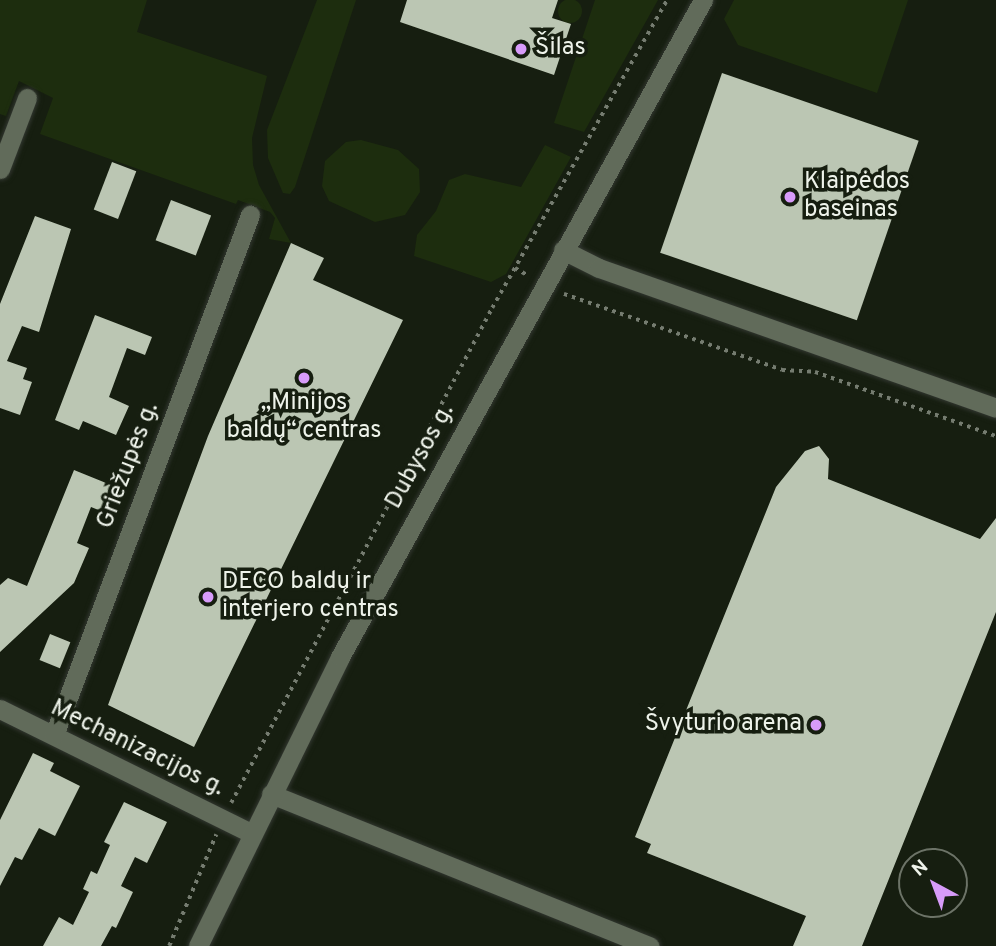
<!DOCTYPE html>
<html>
<head>
<meta charset="utf-8">
<style>
	body { margin:0 }
	#map { position:relative; width:996px; height:946px; overflow:hidden; background:#161e10; font-family:Overpass,sans-serif }
	div>[style] { position:absolute }
	[style*='--x'] { left:calc(var(--x)*1px); top:calc(var(--y)*1px); width:calc(var(--w)*1px); rotate:calc(var(--a)*1deg) }
	.green>* { inset:0; background:#1d2d0e }
	.round { border-radius:50% }
	.building>* { inset:0; background:#bbc6b3; transform-origin:0 0 }
	.path>* { height:3.5px; margin-top:-1.75px; transform-origin:0; background:repeating-linear-gradient(90deg,#757c70 0 3.5px,transparent 0 8.5px) }
	.roads { filter:drop-shadow(0 0 2px #323730) drop-shadow(0 0 2px #323730) }
	.minor>* { height:19px; margin:-9.5px; padding:0 9.5px; transform-origin:9.5px; border-radius:9.5px; background:#616b5a }
	.dots>* { width:19px; height:19px; translate:-50% -50%; box-sizing:border-box; border:4px solid #161e10; border-radius:50% }
	span { translate:-50% -50%; white-space:nowrap; text-align:center; line-height:1.15; -webkit-text-stroke:7px #161e10; paint-order:stroke }
	.poi-label { font-size:24px; color:#eef3ea }
	.left { translate:0 -50%; text-align:left }
	.right { translate:-100% -50%; text-align:right }
	.street-label { font-size:24px; color:#eef3ea }
	.north { position:absolute; left:898px; top:848px; width:70px; height:70px; box-sizing:border-box; background:#161e10; border:2px solid #6c7367; border-radius:50%; rotate:319deg; font-size:19px; font-weight:700; line-height:28px; text-align:center; color:#eef3ea }
	.north::after { content:''; display:block; margin:auto; width:24px; height:32px; background:#d79bf9; clip-path:polygon(50% 0,100% 100%,50% 72%,0 100%) }
</style>
</head>
<body>
<div id="map">
	<div class="green">
		<i class="round" style="left:558px;top:-1px;width:24px;height:24px"></i>
		<i style="clip-path:polygon(0 0,147px 0,137px 32px,267px 76px,252px 138px,253px 165px,259px 185px,291px 243px,269px 239px,275px 218px,270px 212px,238px 200px,236px 204px,40px 134px,53px 98px,19px 81px,6px 116px,0 114px)"></i>
		<i style="clip-path:polygon(317px 0,356px 0,295px 187px,290px 194px,283px 193px,268px 158px,267px 130px)"></i>
		<i style="clip-path:polygon(595px 0,658px 0,584px 132px,554px 123px)"></i>
		<i style="clip-path:polygon(734px 0,908px 0,877px 93px,738px 45px,724px 19px)"></i>
		<i style="clip-path:polygon(361px 140px,398px 150px,419px 169px,420px 192px,405px 215px,375px 222px,329px 201px,322px 186px,325px 161px,346px 142px)"></i>
		<i style="clip-path:polygon(545px 145px,571px 157px,506px 274px,491px 282px,414px 256px,417px 235px,436px 211px,449px 180px,465px 174px,521px 187px)"></i>
	</div>
	<div class="building">
		<i style="clip-path:polygon(407px 0,558px 0,552px 18px,571px 24px,554px 75px,400px 22px)"></i>
		<i style="left:722px;top:73px;width:208px;height:190px;rotate:19deg"></i>
		<i style="left:112px;top:162px;width:26px;height:51px;rotate:21deg"></i>
		<i style="left:171px;top:200px;width:43px;height:43px;rotate:21deg"></i>
		<i style="clip-path:polygon(35px 216px,71px 229px,39px 332px,22px 326px,7px 361px,27px 368px,23px 379px,32px 382px,20px 415px,0 408px,0 304px)"></i>
		<i style="clip-path:polygon(291px 243px,324px 258px,313px 280px,403px 320px,194px 747px,108px 705px,208px 436px)"></i>
		<i style="clip-path:polygon(95px 315px,152px 337px,145px 355px,127px 348px,109px 397px,129px 406px,116px 435px,83px 421px,79px 430px,55px 420px)"></i>
		<i style="clip-path:polygon(819px 446px,829px 459px,828px 479px,980px 539px,996px 518px,996px 612px,862px 946px,793px 946px,806px 916px,647px 853px,651px 844px,635px 837px,776px 487px,805px 451px)"></i>
		<i style="clip-path:polygon(74px 470px,111px 485px,101px 511px,91px 507px,77px 543px,89px 548px,74px 583px,0 652px,0 585px,8px 578px,27px 586px)"></i>
		<i style="left:50px;top:634px;width:22px;height:28px;rotate:22deg"></i>
		<i style="clip-path:polygon(33px 753px,54px 763px,50px 771px,80px 786px,55px 836px,39px 828px,22px 860px,15px 857px,0 886px,0 820px)"></i>
		<i style="clip-path:polygon(124px 802px,167px 822px,147px 863px,135px 857px,121px 886px,133px 892px,116px 928px,112px 926px,101px 946px,43px 946px,59px 917px,73px 925px,89px 892px,83px 889px,91px 871px,97px 874px,110px 845px,104px 842px)"></i>
	</div>
	<div class="path">
		<i style="--x:515;--y:268;--w:16;--a:30"></i>
		<i style="--x:564;--y:294;--w:231;--a:19.2"></i>
		<i style="--x:782;--y:370;--w:33;--a:3"></i>
		<i style="--x:815;--y:372;--w:192;--a:19.5"></i>
		<i style="--x:231;--y:803;--w:560;--a:-62.2"></i>
		<i style="--x:492;--y:308;--w:354;--a:-60.4"></i>
		<i style="--x:169;--y:946;--w:121;--a:-67.1"></i>
	</div>
	<div class="roads">
		<div class="minor">
			<i style="--x:0;--y:169;--w:76;--a:-69.2"></i>
			<i style="--x:563;--y:250;--w:40;--a:26.6"></i>
			<i style="--x:599;--y:268;--w:421;--a:19.4"></i>
			<i style="--x:0;--y:709;--w:280;--a:26.3"></i>
			<i style="--x:54;--y:735;--w:556;--a:-69.35"></i>
			<i style="--x:271;--y:794;--w:408;--a:21.9"></i>
			<i style="--x:198;--y:946;--w:322;--a:-63.8"></i>
			<i style="--x:340;--y:657;--w:751;--a:-61.08"></i>
		</div>
	</div>
	<div class="dots">
		<i style="left:521px;top:49px;background:#d79bf9"></i>
		<i style="left:790px;top:197px;background:#d79bf9"></i>
		<i style="left:304px;top:378px;background:#d79bf9"></i>
		<i style="left:208px;top:597px;background:#d79bf9"></i>
		<i style="left:816px;top:725px;background:#d79bf9"></i>
	</div>
	<div class="poi-label">
		<span class="left" style="left:535px;top:49px">Šilas</span>
		<span class="left" style="left:804px;top:197px">Klaipėdos<br>baseinas</span>
		<span style="left:304px;top:418px">„Minijos<br>baldų“ centras</span>
		<span class="left" style="left:222px;top:597px">DECO baldų ir<br>interjero centras</span>
		<span class="right" style="left:802px;top:725px">Švyturio arena</span>
	</div>
	<div class="street-label">
		<span style="left:421px;top:457px;rotate:-61deg">Dubysos g.</span>
		<span style="left:129px;top:466px;rotate:-69deg">Griežupės g.</span>
		<span style="left:137px;top:749px;rotate:26deg">Mechanizacijos g.</span>
	</div>
	<div class="north">N</div>
</div>
</body>
</html>
